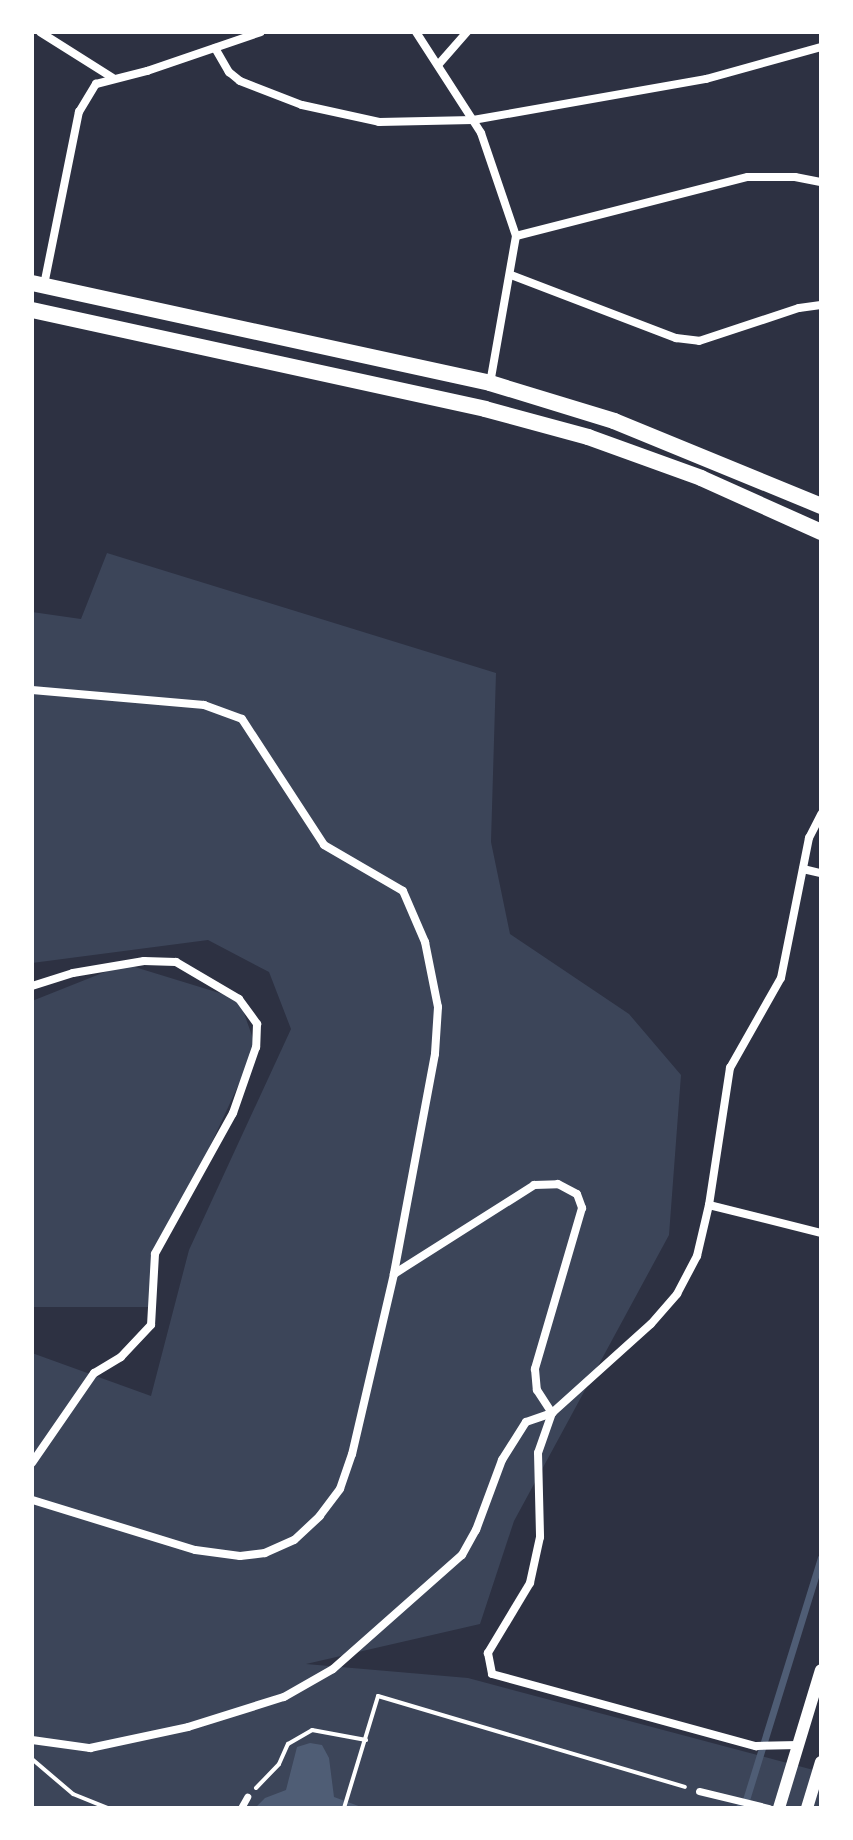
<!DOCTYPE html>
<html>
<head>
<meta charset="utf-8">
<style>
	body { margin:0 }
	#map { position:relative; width:853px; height:1840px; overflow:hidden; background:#2d3142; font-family:"Varela Round",sans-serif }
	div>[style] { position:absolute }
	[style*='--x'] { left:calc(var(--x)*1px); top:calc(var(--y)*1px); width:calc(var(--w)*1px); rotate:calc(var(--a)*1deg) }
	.green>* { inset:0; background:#3c4559 }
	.water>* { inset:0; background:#4f5d75 }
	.stream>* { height:7px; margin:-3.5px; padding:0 3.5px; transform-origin:3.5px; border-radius:3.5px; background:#4f5d75 }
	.path>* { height:4px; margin:-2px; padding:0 2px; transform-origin:2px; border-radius:2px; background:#fff }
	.pedestrian>* { height:7px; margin:-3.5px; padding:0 3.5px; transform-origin:3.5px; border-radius:3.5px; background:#fff }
	.minor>* { height:8px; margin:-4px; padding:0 4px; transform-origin:4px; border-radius:4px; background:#fff }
	.tertiary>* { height:12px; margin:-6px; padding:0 6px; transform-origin:6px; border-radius:6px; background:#fff }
	.trunk>* { height:16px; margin:-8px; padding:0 8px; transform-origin:8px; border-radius:8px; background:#fff }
	span { translate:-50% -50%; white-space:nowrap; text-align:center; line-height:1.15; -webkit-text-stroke:6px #fff; paint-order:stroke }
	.frame { position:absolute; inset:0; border:34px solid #fff; pointer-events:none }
</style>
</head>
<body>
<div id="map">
	<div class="green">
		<i style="clip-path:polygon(107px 553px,496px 673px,491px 842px,510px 934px,629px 1014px,681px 1075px,669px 1235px,514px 1521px,480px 1624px,306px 1664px,468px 1678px,821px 1772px,821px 1808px,32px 1808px,32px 1353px,151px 1396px,189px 1250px,291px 1029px,269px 972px,208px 940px,32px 963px,32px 612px,81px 619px)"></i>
		<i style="clip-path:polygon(125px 964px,239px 999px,256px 1047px,186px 1198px,155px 1254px,155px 1307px,32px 1307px,32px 1001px)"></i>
	</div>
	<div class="water">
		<i style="clip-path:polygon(310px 1743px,322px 1745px,329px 1758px,334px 1797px,364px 1808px,255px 1808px,265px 1798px,286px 1790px,297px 1747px)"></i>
	</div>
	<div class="stream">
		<i style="--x:738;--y:1808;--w:9;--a:-36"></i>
		<i style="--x:745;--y:1803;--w:257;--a:-72.8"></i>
	</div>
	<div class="path">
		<i style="--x:32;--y:1759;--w:54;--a:40.5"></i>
		<i style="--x:73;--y:1794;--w:37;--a:22"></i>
		<i style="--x:256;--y:1788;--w:33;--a:-46"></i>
		<i style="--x:279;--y:1764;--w:22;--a:-66"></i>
		<i style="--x:288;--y:1744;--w:28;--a:-30"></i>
		<i style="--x:312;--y:1730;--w:55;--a:10.5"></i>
		<i style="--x:344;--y:1808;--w:117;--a:-73.1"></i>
		<i style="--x:378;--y:1696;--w:320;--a:16.5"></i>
	</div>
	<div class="pedestrian">
		<i style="--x:699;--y:1791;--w:72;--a:13.7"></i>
		<i style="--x:241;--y:1808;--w:13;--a:-61"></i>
	</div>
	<div class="minor">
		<i style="--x:40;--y:32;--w:86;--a:32.2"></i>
		<i style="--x:416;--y:32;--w:120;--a:57.2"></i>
		<i style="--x:481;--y:133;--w:109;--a:71.2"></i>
		<i style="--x:516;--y:236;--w:149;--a:100"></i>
		<i style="--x:215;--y:48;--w:28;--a:60"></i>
		<i style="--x:229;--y:72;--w:14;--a:39"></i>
		<i style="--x:240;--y:81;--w:66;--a:21.2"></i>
		<i style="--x:302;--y:105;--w:79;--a:12.4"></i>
		<i style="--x:379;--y:122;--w:94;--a:-1.2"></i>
		<i style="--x:473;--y:120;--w:237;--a:-10"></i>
		<i style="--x:706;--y:79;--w:119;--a:-15.5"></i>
		<i style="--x:438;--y:65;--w:44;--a:-48.7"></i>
		<i style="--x:516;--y:236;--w:239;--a:-14.3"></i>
		<i style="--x:748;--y:177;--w:47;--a:0"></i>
		<i style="--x:795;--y:177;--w:26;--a:11"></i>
		<i style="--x:511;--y:275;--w:177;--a:20.9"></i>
		<i style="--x:676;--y:338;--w:23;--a:7"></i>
		<i style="--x:699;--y:341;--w:105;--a:-18.3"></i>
		<i style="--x:799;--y:308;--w:22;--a:-8"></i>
		<i style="--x:44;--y:285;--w:177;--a:-78.6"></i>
		<i style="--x:79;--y:112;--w:33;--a:-59"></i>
		<i style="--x:96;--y:84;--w:53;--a:-14.3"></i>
		<i style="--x:147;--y:71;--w:120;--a:-18.9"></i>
		<i style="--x:32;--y:690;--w:173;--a:5"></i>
		<i style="--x:204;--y:705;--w:40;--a:20.2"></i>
		<i style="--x:242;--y:719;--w:150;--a:56.9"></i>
		<i style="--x:324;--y:845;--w:91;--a:30.2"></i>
		<i style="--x:403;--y:891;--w:56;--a:66.7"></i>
		<i style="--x:425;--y:942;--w:66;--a:78.7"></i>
		<i style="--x:438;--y:1007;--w:47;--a:93.7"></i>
		<i style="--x:435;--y:1054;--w:224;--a:100.6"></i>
		<i style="--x:394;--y:1274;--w:185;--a:103.1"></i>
		<i style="--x:352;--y:1454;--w:37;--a:109"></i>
		<i style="--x:340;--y:1489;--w:34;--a:127"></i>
		<i style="--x:320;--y:1516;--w:35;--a:137"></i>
		<i style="--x:294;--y:1540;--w:32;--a:156"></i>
		<i style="--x:265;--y:1553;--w:25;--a:173"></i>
		<i style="--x:240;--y:1556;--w:45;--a:-172.4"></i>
		<i style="--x:195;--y:1550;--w:170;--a:-162.9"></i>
		<i style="--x:803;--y:869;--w:18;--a:13"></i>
		<i style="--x:32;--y:986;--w:43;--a:-17.6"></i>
		<i style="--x:73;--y:973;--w:72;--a:-9.6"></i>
		<i style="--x:144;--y:961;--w:32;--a:2"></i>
		<i style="--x:176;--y:962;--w:73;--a:30.4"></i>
		<i style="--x:239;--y:999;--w:31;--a:54"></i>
		<i style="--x:257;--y:1024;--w:23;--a:92"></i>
		<i style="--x:256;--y:1047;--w:70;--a:109.2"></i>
		<i style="--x:233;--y:1113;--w:161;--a:119"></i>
		<i style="--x:155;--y:1254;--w:71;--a:93.2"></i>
		<i style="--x:151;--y:1325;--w:44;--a:133.2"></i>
		<i style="--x:121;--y:1357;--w:31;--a:149"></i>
		<i style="--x:94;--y:1373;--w:109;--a:124.6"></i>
		<i style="--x:709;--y:1205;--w:115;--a:14"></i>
		<i style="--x:394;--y:1274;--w:166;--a:-32.4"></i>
		<i style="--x:534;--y:1185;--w:24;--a:-2"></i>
		<i style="--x:558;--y:1184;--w:21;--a:28"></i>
		<i style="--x:577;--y:1194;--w:15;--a:70"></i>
		<i style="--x:582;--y:1208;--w:168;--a:106.3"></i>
		<i style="--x:535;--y:1369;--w:21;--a:85"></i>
		<i style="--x:537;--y:1390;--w:27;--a:57"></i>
		<i style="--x:552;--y:1413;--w:42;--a:109.3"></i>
		<i style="--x:538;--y:1453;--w:84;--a:88.6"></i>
		<i style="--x:540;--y:1537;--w:47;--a:102.3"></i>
		<i style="--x:530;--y:1583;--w:82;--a:121"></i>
		<i style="--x:488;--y:1653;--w:21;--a:79"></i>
		<i style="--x:492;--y:1674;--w:274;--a:15.3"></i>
		<i style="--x:756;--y:1746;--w:42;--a:-1.4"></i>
		<i style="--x:32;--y:1740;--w:59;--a:7.9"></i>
		<i style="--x:90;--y:1748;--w:100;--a:-12.1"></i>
		<i style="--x:188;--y:1727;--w:101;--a:-17.4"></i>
		<i style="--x:284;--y:1697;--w:56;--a:-29.7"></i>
		<i style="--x:333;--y:1669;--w:172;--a:-41.5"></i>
		<i style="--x:462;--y:1555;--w:29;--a:-61"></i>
		<i style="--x:476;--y:1530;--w:75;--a:-69.6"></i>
		<i style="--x:502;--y:1460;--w:45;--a:-57.7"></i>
		<i style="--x:526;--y:1422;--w:28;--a:-19"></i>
		<i style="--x:552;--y:1413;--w:133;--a:-42"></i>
		<i style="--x:651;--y:1324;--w:40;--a:-49"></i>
		<i style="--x:677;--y:1294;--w:43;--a:-62.2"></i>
		<i style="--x:697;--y:1256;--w:52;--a:-76.8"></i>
		<i style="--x:709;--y:1205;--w:139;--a:-81.3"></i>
		<i style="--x:730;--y:1068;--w:103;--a:-60.5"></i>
		<i style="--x:781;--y:978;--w:143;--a:-78.7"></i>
		<i style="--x:809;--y:838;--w:27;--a:-63"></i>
	</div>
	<div class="tertiary">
		<i style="--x:779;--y:1808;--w:144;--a:-73.1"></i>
		<i style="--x:807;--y:1808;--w:48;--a:-73.1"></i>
	</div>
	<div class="trunk">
		<i style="--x:32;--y:283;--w:469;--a:12.3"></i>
		<i style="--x:490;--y:383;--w:130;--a:17"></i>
		<i style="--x:614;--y:421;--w:224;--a:22.3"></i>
		<i style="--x:32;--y:310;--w:464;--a:12.3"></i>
		<i style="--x:485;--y:409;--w:107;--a:15.2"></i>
		<i style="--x:588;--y:437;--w:120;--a:19.9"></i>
		<i style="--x:701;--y:478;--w:132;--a:24.2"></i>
	</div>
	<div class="frame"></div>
</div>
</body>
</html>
